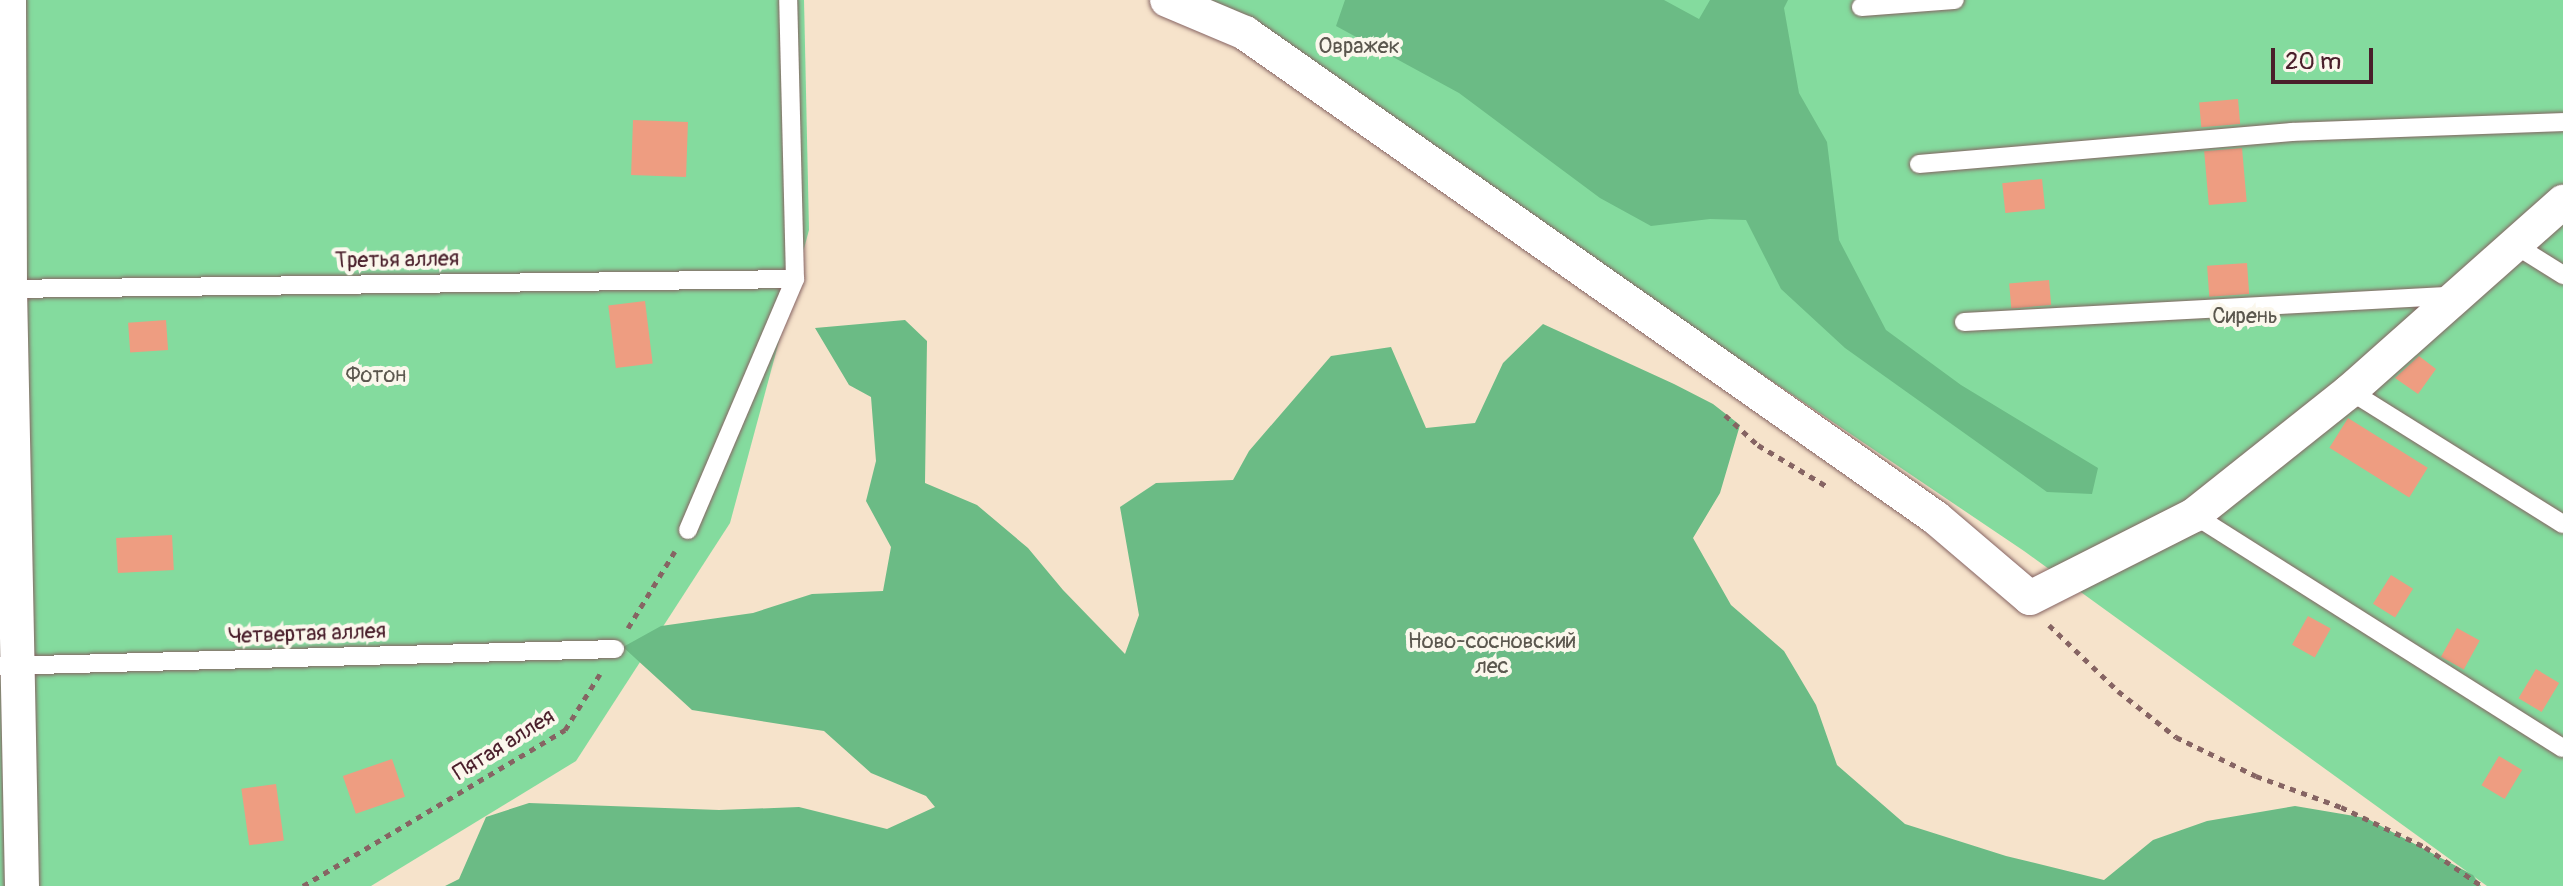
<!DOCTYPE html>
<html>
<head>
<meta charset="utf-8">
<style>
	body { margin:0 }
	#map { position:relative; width:2563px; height:886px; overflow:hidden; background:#f6e3cb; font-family:Pangolin,sans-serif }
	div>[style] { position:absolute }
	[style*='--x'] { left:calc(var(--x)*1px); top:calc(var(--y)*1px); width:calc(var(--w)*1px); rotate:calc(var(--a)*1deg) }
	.green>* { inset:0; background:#84db9e }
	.forest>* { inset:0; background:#6bbb85 }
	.building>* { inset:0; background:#ee9d81; transform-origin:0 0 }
	.path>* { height:5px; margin-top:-2.5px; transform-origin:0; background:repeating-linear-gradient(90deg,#866463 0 6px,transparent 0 12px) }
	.roads { filter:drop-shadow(0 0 2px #866463) drop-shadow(0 0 2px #866463) }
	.service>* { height:18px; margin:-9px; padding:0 9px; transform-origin:9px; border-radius:9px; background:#fff }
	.minor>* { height:34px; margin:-17px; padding:0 17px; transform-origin:17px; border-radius:17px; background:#fff }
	span { translate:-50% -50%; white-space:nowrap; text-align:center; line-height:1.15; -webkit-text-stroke:8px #fbf7ec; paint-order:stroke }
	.park-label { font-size:22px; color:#5b574e }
	.street-label { font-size:22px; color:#4a1f2b }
	.scale { position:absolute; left:2271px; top:48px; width:102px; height:36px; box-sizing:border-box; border:4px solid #4a1f2b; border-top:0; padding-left:10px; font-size:24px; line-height:28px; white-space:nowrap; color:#4a1f2b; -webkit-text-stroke:6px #fbf7ec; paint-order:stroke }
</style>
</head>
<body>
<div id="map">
	<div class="green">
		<i style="clip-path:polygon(0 0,804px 0,809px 230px,730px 523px,576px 761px,371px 886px,0 886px)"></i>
		<i style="clip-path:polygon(1207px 0,2563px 0,2563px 886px,2487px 886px,2024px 551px)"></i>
	</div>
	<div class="forest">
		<i style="clip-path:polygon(1345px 0,1664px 0,1699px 19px,1710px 0,1788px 0,1784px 8px,1799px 93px,1827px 142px,1839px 240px,1886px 330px,1961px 385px,2098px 468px,2092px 494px,2047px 492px,1845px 348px,1781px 289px,1746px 220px,1710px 219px,1651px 226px,1600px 198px,1459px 93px,1336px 26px)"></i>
		<i style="clip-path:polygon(905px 320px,927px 341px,925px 483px,977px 505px,1028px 548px,1063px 590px,1125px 654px,1139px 615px,1120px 507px,1156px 483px,1233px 480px,1249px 451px,1331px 356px,1391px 347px,1426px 428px,1475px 423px,1503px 363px,1543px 324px,1674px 384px,1713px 404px,1740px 425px,1720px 493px,1693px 538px,1731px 605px,1784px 651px,1816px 705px,1837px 765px,1905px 824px,2006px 856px,2104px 880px,2153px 840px,2207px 821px,2295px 806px,2366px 818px,2473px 875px,2481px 886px,445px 886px,459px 879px,486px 817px,529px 803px,719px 810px,799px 807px,887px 829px,935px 807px,926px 796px,871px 773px,824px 731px,692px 710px,623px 647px,661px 626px,753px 613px,812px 594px,883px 591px,891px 547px,866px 501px,876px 461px,871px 397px,849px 385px,815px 328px)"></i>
	</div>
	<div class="building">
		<i style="left:2238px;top:99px;width:25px;height:39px;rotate:85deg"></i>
		<i style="left:633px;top:120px;width:55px;height:55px;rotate:2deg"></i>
		<i style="left:2242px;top:148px;width:54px;height:38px;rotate:85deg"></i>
		<i style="left:2042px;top:179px;width:30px;height:40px;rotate:84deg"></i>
		<i style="left:2247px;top:263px;width:31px;height:40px;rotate:86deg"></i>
		<i style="left:2049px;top:280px;width:25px;height:40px;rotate:85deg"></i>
		<i style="left:645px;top:301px;width:63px;height:37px;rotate:83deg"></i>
		<i style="left:166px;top:320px;width:30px;height:38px;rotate:86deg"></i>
		<i style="clip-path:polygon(2419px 356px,2436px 369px,2418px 394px,2395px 378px)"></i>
		<i style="left:2348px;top:418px;width:94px;height:35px;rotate:32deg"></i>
		<i style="left:172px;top:535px;width:35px;height:56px;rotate:87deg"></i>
		<i style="left:2391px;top:575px;width:26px;height:34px;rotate:32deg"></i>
		<i style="left:2308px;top:616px;width:26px;height:33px;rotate:29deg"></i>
		<i style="left:2457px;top:628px;width:26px;height:33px;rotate:29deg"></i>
		<i style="left:2536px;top:669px;width:27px;height:34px;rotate:31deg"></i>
		<i style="left:2499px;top:756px;width:27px;height:34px;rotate:31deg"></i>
		<i style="left:392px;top:759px;width:40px;height:52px;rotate:71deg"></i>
		<i style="left:276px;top:784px;width:57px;height:35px;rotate:82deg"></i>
	</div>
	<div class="path">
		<i style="--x:1725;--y:415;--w:45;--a:42.3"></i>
		<i style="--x:1758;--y:445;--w:82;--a:31"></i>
		<i style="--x:2049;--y:625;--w:95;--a:43.7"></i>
		<i style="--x:2118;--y:691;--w:74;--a:38.4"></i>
		<i style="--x:2176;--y:737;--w:89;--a:26"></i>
		<i style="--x:2256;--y:776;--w:90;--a:20"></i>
		<i style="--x:2341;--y:807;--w:93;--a:25.5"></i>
		<i style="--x:2425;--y:847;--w:69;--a:34.4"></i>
		<i style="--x:628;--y:628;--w:90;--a:-58.6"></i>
		<i style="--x:303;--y:886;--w:305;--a:-30.8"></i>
		<i style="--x:565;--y:730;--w:66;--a:-58"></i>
	</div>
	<div class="roads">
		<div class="service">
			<i style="--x:1861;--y:7;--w:94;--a:-4.3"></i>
			<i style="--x:1919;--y:164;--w:374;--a:-4.9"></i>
			<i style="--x:2292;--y:132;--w:271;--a:-2.1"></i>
			<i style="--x:2515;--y:245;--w:57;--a:32"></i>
			<i style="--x:3;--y:289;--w:792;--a:-0.72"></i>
			<i style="--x:1964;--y:322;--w:492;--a:-3.1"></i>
			<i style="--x:2350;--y:391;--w:251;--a:32"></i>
			<i style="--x:2194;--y:515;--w:436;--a:32.3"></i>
			<i style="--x:688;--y:530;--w:273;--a:-66.9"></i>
			<i style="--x:795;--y:279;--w:279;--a:-91.4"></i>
			<i style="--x:0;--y:666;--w:615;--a:-1.58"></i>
		</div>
		<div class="minor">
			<i style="--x:9;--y:0;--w:289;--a:89.8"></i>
			<i style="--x:10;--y:289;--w:597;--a:88.85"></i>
			<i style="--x:1167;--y:0;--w:85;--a:22.9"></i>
			<i style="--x:1245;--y:33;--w:844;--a:35.06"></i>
			<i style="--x:1936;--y:518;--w:123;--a:40.4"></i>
			<i style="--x:2030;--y:598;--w:184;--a:-26.8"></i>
			<i style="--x:2194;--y:515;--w:199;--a:-38.5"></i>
			<i style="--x:2350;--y:391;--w:285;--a:-41.6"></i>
		</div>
	</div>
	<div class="park-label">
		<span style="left:1359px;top:47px">Овражек</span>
		<span style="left:2245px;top:317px">Сирень</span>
		<span style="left:376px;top:376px">Фотон</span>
		<span style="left:1492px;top:654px">Ново-сосновский<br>лес</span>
	</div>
	<div class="street-label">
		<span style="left:397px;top:260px;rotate:-1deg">Третья аллея</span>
		<span style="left:307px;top:634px;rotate:-2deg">Четвертая аллея</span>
		<span style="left:504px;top:745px;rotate:-32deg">Пятая аллея</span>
	</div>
	<div class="scale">20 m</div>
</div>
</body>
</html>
